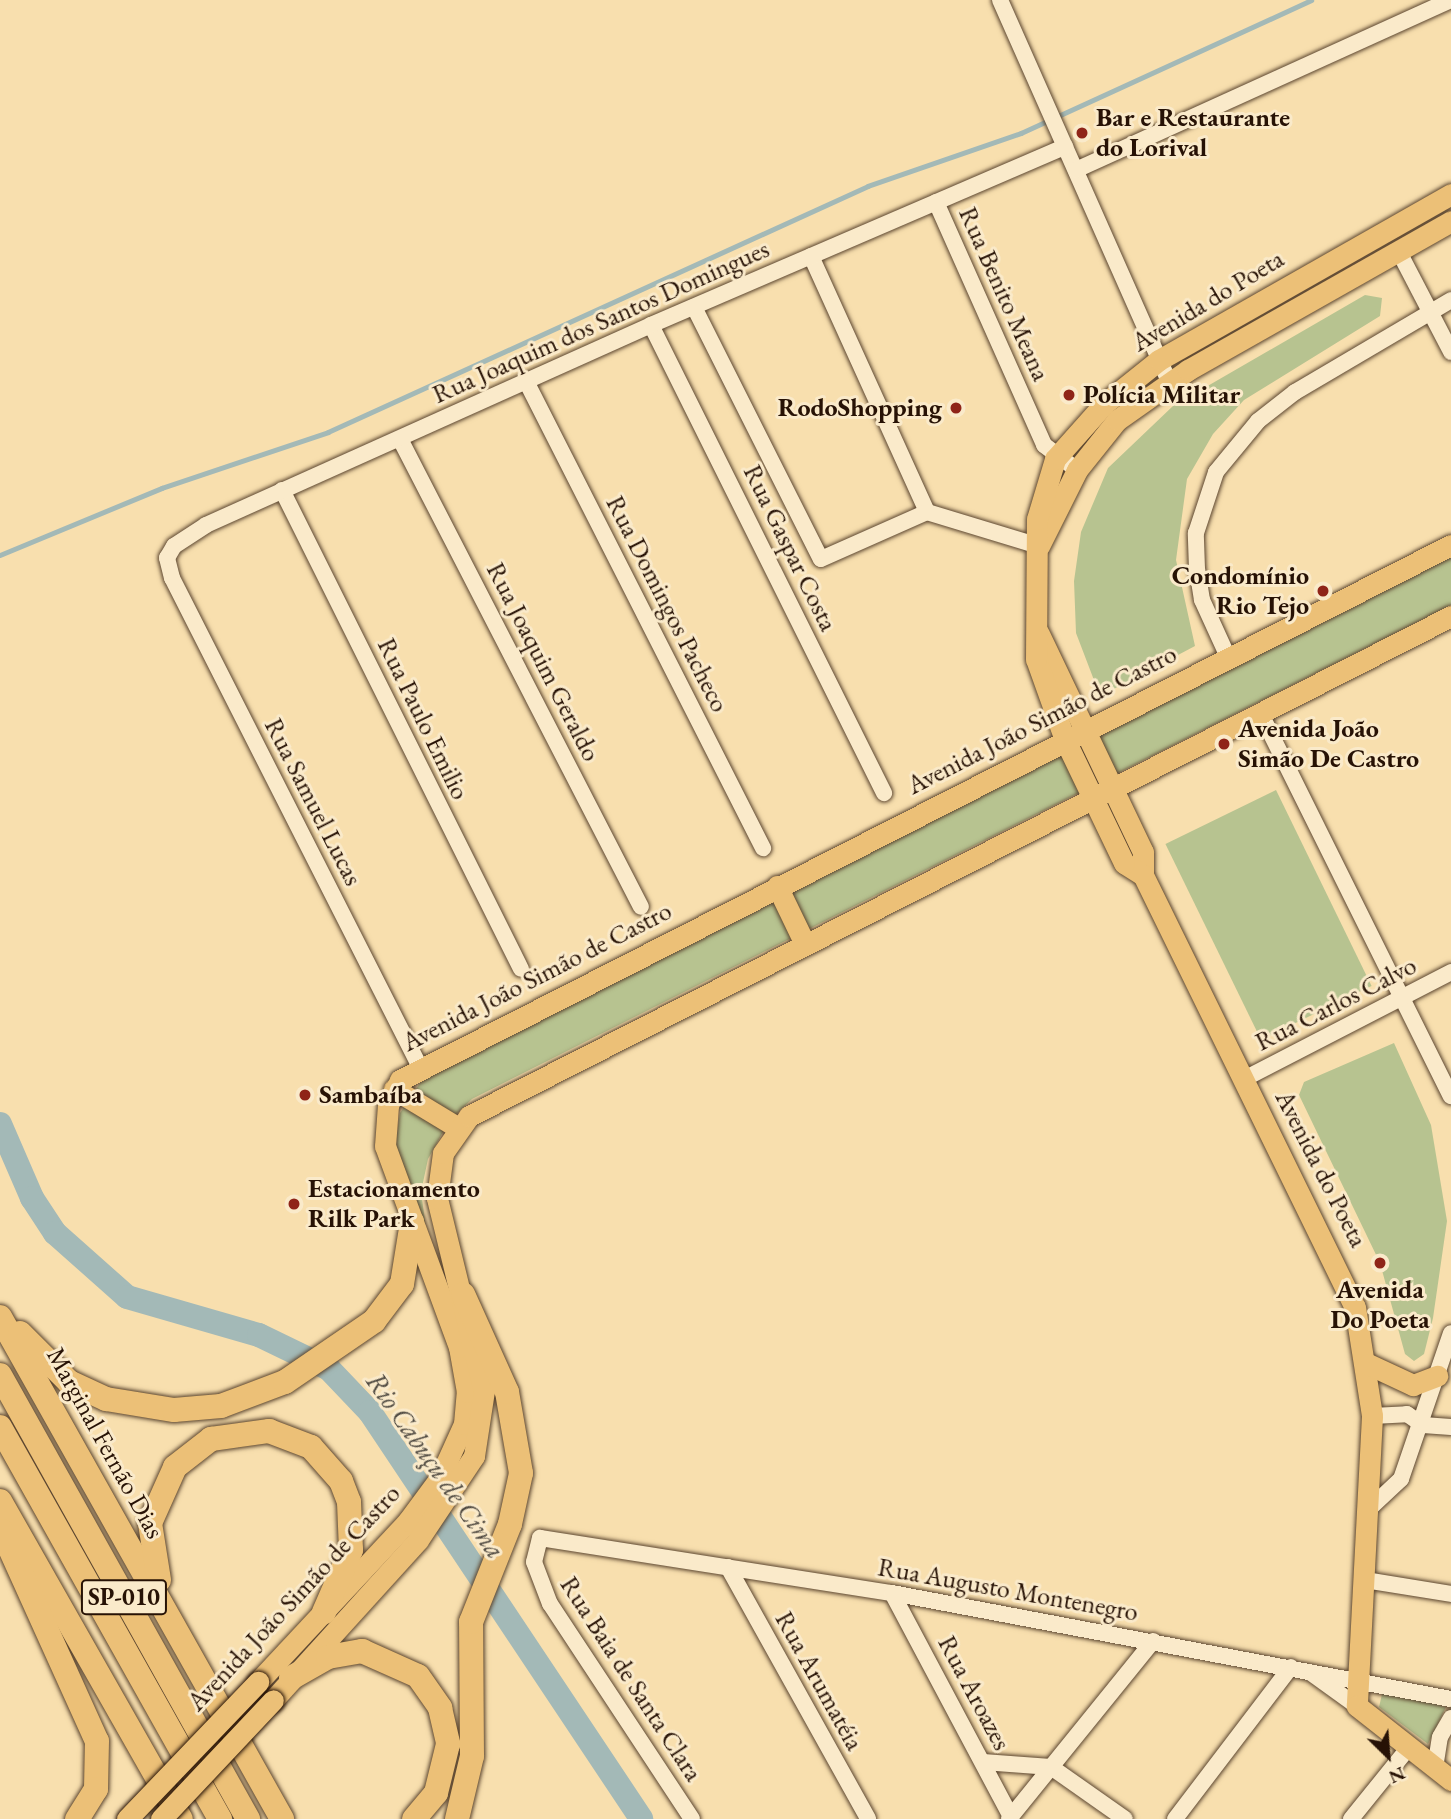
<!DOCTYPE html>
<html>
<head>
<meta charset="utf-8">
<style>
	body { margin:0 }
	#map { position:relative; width:1451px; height:1819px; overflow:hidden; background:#f8dfae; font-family:"EB Garamond",serif }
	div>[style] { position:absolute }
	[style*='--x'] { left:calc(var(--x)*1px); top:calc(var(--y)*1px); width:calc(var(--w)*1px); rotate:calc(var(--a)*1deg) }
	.green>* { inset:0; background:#b7c390; transform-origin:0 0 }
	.stream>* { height:4.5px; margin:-2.25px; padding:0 2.25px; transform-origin:2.25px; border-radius:2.25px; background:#a3b9b7 }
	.river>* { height:24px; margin:-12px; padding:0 12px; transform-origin:12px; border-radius:12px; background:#a3b9b7 }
	.roads { filter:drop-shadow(0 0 2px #5b452f) drop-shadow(0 0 2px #5b452f) }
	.minor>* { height:16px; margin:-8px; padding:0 8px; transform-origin:8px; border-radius:8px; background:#faeaca }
	.major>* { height:21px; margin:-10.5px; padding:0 10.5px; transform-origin:10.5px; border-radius:10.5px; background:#ecc077 }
	.highway>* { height:24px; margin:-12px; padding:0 12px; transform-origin:12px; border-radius:12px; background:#ecc077 }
	.bridges { filter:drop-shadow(0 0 2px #271205) drop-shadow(0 0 2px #271205) }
	.major-bridge>* { height:21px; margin:-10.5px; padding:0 10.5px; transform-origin:10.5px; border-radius:10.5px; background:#ecc077 }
	.dots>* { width:19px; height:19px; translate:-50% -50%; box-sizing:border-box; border:4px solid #faeaca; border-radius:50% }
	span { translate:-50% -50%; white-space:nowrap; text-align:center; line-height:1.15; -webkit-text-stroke:6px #faeaca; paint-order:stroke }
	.shield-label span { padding:2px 5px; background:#faeaca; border:2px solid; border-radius:5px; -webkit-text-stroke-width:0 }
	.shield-label { font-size:24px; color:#271205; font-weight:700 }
	.poi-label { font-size:26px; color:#271205; font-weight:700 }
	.left { translate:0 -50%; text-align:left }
	.right { translate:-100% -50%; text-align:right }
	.street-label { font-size:26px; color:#271205 }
	.water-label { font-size:28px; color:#524c43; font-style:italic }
	.north { position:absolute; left:1353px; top:1721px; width:70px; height:70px; -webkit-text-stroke:5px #faeaca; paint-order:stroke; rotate:155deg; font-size:19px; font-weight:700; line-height:28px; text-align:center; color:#271205 }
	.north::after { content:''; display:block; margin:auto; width:24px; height:32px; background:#271205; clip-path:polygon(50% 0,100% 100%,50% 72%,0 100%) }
</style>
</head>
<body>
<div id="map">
	<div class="green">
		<i style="clip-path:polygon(1365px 295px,1382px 298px,1380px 316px,1244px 400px,1213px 434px,1187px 479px,1176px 560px,1195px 646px,1110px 691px,1097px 688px,1076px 633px,1074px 581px,1081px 532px,1108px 468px,1173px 406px)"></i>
		<i style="clip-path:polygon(1451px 556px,1451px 605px,472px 1099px,449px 1121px,428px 1159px,421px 1192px,427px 1235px,395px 1146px,400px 1113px,424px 1077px)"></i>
		<i style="left:1276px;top:790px;width:218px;height:123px;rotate:64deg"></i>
		<i style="clip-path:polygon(1394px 1043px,1431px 1125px,1447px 1221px,1433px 1318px,1424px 1354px,1414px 1361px,1405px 1354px,1380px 1263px,1299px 1095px,1304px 1082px)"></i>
		<i style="clip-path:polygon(1383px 1690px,1446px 1707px,1428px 1744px,1379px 1707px)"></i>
	</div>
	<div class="stream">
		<i style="--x:0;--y:555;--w:175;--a:-22.5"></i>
		<i style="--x:162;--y:488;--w:175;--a:-18.6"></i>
		<i style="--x:328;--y:432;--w:593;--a:-24.49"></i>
		<i style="--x:868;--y:186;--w:162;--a:-19.1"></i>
		<i style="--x:1021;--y:133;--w:319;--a:-24.6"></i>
	</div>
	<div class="river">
		<i style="--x:0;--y:1124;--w:81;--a:66.6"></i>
		<i style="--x:32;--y:1198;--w:42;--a:56.7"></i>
		<i style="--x:55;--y:1233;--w:96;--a:41.6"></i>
		<i style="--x:127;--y:1297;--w:137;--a:16.1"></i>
		<i style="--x:259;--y:1335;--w:78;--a:25.9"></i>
		<i style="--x:329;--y:1369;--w:59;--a:46.4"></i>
		<i style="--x:370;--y:1412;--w:489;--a:56.3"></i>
	</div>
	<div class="roads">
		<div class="minor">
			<i style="--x:1000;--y:0;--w:418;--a:66.1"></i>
			<i style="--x:1076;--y:170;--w:411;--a:-24.4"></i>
			<i style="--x:936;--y:202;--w:266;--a:66"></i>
			<i style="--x:1044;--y:445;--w:41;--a:37.1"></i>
			<i style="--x:1398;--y:250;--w:115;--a:62.5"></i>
			<i style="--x:811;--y:256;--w:281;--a:65.6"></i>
			<i style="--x:694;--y:307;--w:282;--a:63.3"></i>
			<i style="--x:821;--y:559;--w:116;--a:-23.9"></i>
			<i style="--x:927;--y:512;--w:117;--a:16.9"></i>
			<i style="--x:651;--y:325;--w:523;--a:63.53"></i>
			<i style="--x:526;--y:381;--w:524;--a:63.09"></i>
			<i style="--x:400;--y:439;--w:526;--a:62.75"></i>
			<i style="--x:282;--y:490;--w:535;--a:63.48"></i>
			<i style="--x:1228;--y:657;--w:63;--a:-114.5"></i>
			<i style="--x:1202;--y:600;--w:31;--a:-99"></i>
			<i style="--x:1197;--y:569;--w:36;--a:-92"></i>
			<i style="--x:1196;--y:533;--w:64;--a:-71.8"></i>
			<i style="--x:1216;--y:472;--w:66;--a:-50.5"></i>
			<i style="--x:1258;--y:421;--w:47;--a:-38.1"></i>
			<i style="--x:1295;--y:392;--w:181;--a:-30.5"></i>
			<i style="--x:1260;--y:712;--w:429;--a:63.6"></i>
			<i style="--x:420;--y:1067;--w:548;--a:-116.89"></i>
			<i style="--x:172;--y:578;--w:21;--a:-104"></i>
			<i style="--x:167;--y:558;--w:14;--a:-60"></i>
			<i style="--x:174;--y:546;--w:38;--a:-33"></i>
			<i style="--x:206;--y:525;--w:488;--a:-24.2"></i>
			<i style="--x:651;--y:325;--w:451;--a:-23.3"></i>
			<i style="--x:1244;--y:1079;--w:233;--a:-27.3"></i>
			<i style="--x:1372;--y:1416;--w:35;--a:-3"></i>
			<i style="--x:1407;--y:1414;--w:19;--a:35"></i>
			<i style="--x:1423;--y:1425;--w:28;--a:4"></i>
			<i style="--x:1369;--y:1509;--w:44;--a:-43.2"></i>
			<i style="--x:1401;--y:1479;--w:154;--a:-71.1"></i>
			<i style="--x:728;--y:1567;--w:288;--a:60.9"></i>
			<i style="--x:1365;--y:1580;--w:87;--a:9.2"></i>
			<i style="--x:892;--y:1593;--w:254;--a:62"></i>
			<i style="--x:1311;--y:1673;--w:57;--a:35.7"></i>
			<i style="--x:983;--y:1762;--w:68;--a:4.2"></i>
			<i style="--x:1051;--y:1767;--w:90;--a:35.1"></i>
			<i style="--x:1435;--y:1768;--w:31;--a:-81"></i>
			<i style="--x:1440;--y:1737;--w:22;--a:-60"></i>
			<i style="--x:692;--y:1819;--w:258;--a:-123.4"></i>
			<i style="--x:550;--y:1604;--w:45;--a:-110.9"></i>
			<i style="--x:534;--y:1562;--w:25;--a:-76"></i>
			<i style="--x:540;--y:1538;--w:356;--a:8.9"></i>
			<i style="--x:892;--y:1593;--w:569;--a:10.74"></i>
			<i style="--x:1009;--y:1819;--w:229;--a:-51"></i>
			<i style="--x:1175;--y:1819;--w:191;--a:-52.7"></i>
			<i style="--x:1351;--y:1819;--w:92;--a:-51.1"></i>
		</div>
		<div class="major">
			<i style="--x:1039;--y:546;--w:85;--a:-63.4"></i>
			<i style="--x:1077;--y:470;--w:64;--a:-51.3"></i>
			<i style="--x:1117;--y:420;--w:87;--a:-35.2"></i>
			<i style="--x:1188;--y:370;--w:302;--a:-29.5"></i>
			<i style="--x:1039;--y:634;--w:242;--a:64.5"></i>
			<i style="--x:1143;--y:852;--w:23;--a:90"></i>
			<i style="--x:1143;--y:875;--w:481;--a:63.9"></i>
			<i style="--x:1355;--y:1307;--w:110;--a:81.1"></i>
			<i style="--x:1372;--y:1416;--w:290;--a:93"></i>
			<i style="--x:1357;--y:1706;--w:120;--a:38.2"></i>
			<i style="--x:1143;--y:875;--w:22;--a:-148"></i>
			<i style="--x:1124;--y:863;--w:136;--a:-115.6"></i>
			<i style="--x:1065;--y:740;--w:86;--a:-109.7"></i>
			<i style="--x:1036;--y:659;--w:140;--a:-89.6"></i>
			<i style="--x:1037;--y:519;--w:63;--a:-73.3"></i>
			<i style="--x:1055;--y:459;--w:74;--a:-48.3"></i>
			<i style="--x:1104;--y:404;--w:70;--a:-38.7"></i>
			<i style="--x:1159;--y:360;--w:336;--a:-29.6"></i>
			<i style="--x:777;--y:886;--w:62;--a:64.3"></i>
			<i style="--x:394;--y:1089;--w:74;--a:31.1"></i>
			<i style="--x:1368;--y:1364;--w:50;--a:25"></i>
			<i style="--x:1413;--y:1385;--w:26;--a:-21"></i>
			<i style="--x:258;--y:1682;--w:220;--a:-47"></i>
			<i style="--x:408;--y:1521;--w:52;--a:-53.6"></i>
			<i style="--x:439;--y:1479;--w:60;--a:-65.6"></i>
			<i style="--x:464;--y:1424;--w:32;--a:-85"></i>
			<i style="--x:467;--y:1392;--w:46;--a:-100.1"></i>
			<i style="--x:459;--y:1347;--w:214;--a:-110.2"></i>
			<i style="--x:385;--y:1146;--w:41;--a:-85.8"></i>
			<i style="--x:388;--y:1105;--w:28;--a:-64"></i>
			<i style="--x:400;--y:1080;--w:1179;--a:-26.98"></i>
			<i style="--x:273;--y:1700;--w:216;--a:-47.8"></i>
			<i style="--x:418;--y:1540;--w:101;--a:-56.3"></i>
			<i style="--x:474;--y:1456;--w:66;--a:-81.3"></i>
			<i style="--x:484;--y:1391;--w:199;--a:-103.7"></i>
			<i style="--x:437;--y:1198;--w:45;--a:-82.4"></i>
			<i style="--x:443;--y:1153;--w:45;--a:-54.9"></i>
			<i style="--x:469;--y:1116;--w:1102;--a:-26.98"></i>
		</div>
		<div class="highway">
			<i style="--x:0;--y:1317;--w:576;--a:60.67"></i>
			<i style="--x:20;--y:1333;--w:69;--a:45"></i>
			<i style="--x:69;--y:1382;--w:41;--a:24.7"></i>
			<i style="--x:106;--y:1399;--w:69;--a:9.2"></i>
			<i style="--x:174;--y:1410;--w:47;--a:-4.9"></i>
			<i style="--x:221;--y:1406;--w:68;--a:-20.6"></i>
			<i style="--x:285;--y:1382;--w:108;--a:-34.4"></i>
			<i style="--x:374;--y:1321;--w:46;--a:-52.9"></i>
			<i style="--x:402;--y:1284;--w:63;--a:-80.8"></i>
			<i style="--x:0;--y:1375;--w:509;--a:60.81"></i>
			<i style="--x:0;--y:1427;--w:450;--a:60.7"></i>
			<i style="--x:0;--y:1501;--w:366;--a:60.4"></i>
			<i style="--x:2;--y:1531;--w:230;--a:65.7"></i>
			<i style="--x:97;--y:1741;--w:48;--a:91.2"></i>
			<i style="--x:96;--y:1789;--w:36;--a:122"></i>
			<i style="--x:159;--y:1580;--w:58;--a:-99"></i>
			<i style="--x:150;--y:1523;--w:61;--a:-65.9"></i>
			<i style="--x:175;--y:1467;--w:46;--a:-37.9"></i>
			<i style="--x:211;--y:1439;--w:59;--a:-7.9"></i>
			<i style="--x:269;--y:1431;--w:45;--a:20.9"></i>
			<i style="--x:311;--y:1447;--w:45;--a:48.6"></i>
			<i style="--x:341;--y:1481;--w:22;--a:69"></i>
			<i style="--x:349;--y:1502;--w:48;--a:87.6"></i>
			<i style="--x:351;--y:1550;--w:68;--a:113.5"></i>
			<i style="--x:291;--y:1678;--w:43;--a:-29.6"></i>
			<i style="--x:328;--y:1657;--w:35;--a:-10"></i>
			<i style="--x:362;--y:1651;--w:61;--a:24.1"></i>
			<i style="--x:418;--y:1676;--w:39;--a:55"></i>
			<i style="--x:440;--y:1708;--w:37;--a:77"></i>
			<i style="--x:448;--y:1744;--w:50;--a:103.8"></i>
			<i style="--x:436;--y:1793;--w:34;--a:130"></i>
			<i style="--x:457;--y:1819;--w:65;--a:-76.6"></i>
			<i style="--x:472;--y:1756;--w:134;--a:-90.4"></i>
			<i style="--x:471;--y:1622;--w:105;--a:-68.3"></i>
			<i style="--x:510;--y:1524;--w:52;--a:-77.8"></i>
			<i style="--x:521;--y:1473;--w:82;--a:-99.8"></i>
			<i style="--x:507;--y:1392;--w:107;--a:-114.2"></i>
		</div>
	</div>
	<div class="bridges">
		<div class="major-bridge">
			<i style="--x:127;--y:1819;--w:190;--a:-46.3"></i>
			<i style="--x:161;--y:1819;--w:163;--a:-46.7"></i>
		</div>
	</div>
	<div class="dots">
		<i style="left:1082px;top:133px;background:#8f2418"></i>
		<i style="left:1069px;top:395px;background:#8f2418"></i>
		<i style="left:956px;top:408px;background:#8f2418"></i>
		<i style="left:1323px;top:591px;background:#8f2418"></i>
		<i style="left:1224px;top:744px;background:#8f2418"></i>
		<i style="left:305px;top:1095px;background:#8f2418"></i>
		<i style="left:294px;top:1204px;background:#8f2418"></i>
		<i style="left:1380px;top:1263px;background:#8f2418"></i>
	</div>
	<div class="shield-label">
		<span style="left:124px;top:1597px">SP-010</span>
	</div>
	<div class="poi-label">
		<span class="left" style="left:1096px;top:133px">Bar e Restaurante<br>do Lorival</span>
		<span class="left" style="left:1083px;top:395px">Polícia Militar</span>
		<span class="right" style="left:942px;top:408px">RodoShopping</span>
		<span class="right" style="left:1309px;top:591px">Condomínio<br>Rio Tejo</span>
		<span class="left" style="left:1238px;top:744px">Avenida João<br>Simão De Castro</span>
		<span class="left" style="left:319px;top:1095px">Sambaíba</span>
		<span class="left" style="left:308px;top:1204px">Estacionamento<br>Rilk Park</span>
		<span style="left:1380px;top:1305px">Avenida<br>Do Poeta</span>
	</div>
	<div class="street-label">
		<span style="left:1004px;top:294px;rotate:66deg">Rua Benito Meana</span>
		<span style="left:1208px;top:301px;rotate:-31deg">Avenida do Poeta</span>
		<span style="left:601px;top:322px;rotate:-24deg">Rua Joaquim dos Santos Domingues</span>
		<span style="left:790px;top:548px;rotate:64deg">Rua Gaspar Costa</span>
		<span style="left:667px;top:604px;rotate:63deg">Rua Domingos Pacheco</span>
		<span style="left:543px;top:662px;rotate:63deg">Rua Joaquim Geraldo</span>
		<span style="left:423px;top:719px;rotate:64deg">Rua Paulo Emilio</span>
		<span style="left:1042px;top:720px;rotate:-27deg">Avenida João Simão de Castro</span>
		<span style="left:313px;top:802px;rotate:63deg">Rua Samuel Lucas</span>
		<span style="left:537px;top:977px;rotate:-27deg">Avenida João Simão de Castro</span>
		<span style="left:1336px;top:1004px;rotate:-27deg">Rua Carlos Calvo</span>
		<span style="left:1321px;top:1169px;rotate:63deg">Avenida do Poeta</span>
		<span style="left:105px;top:1443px;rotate:61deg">Marginal Fernão Dias</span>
		<span style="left:1008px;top:1590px;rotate:10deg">Rua Augusto Montenegro</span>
		<span style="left:294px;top:1598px;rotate:-47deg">Avenida João Simão de Castro</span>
		<span style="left:631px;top:1679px;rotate:57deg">Rua Baia de Santa Clara</span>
		<span style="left:819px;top:1681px;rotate:61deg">Rua Arumatéia</span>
		<span style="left:974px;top:1693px;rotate:62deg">Rua Aroazes</span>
	</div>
	<div class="water-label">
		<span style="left:436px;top:1465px;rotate:55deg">Rio Cabuçu de Cima</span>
	</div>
	<div class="north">N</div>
</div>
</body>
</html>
